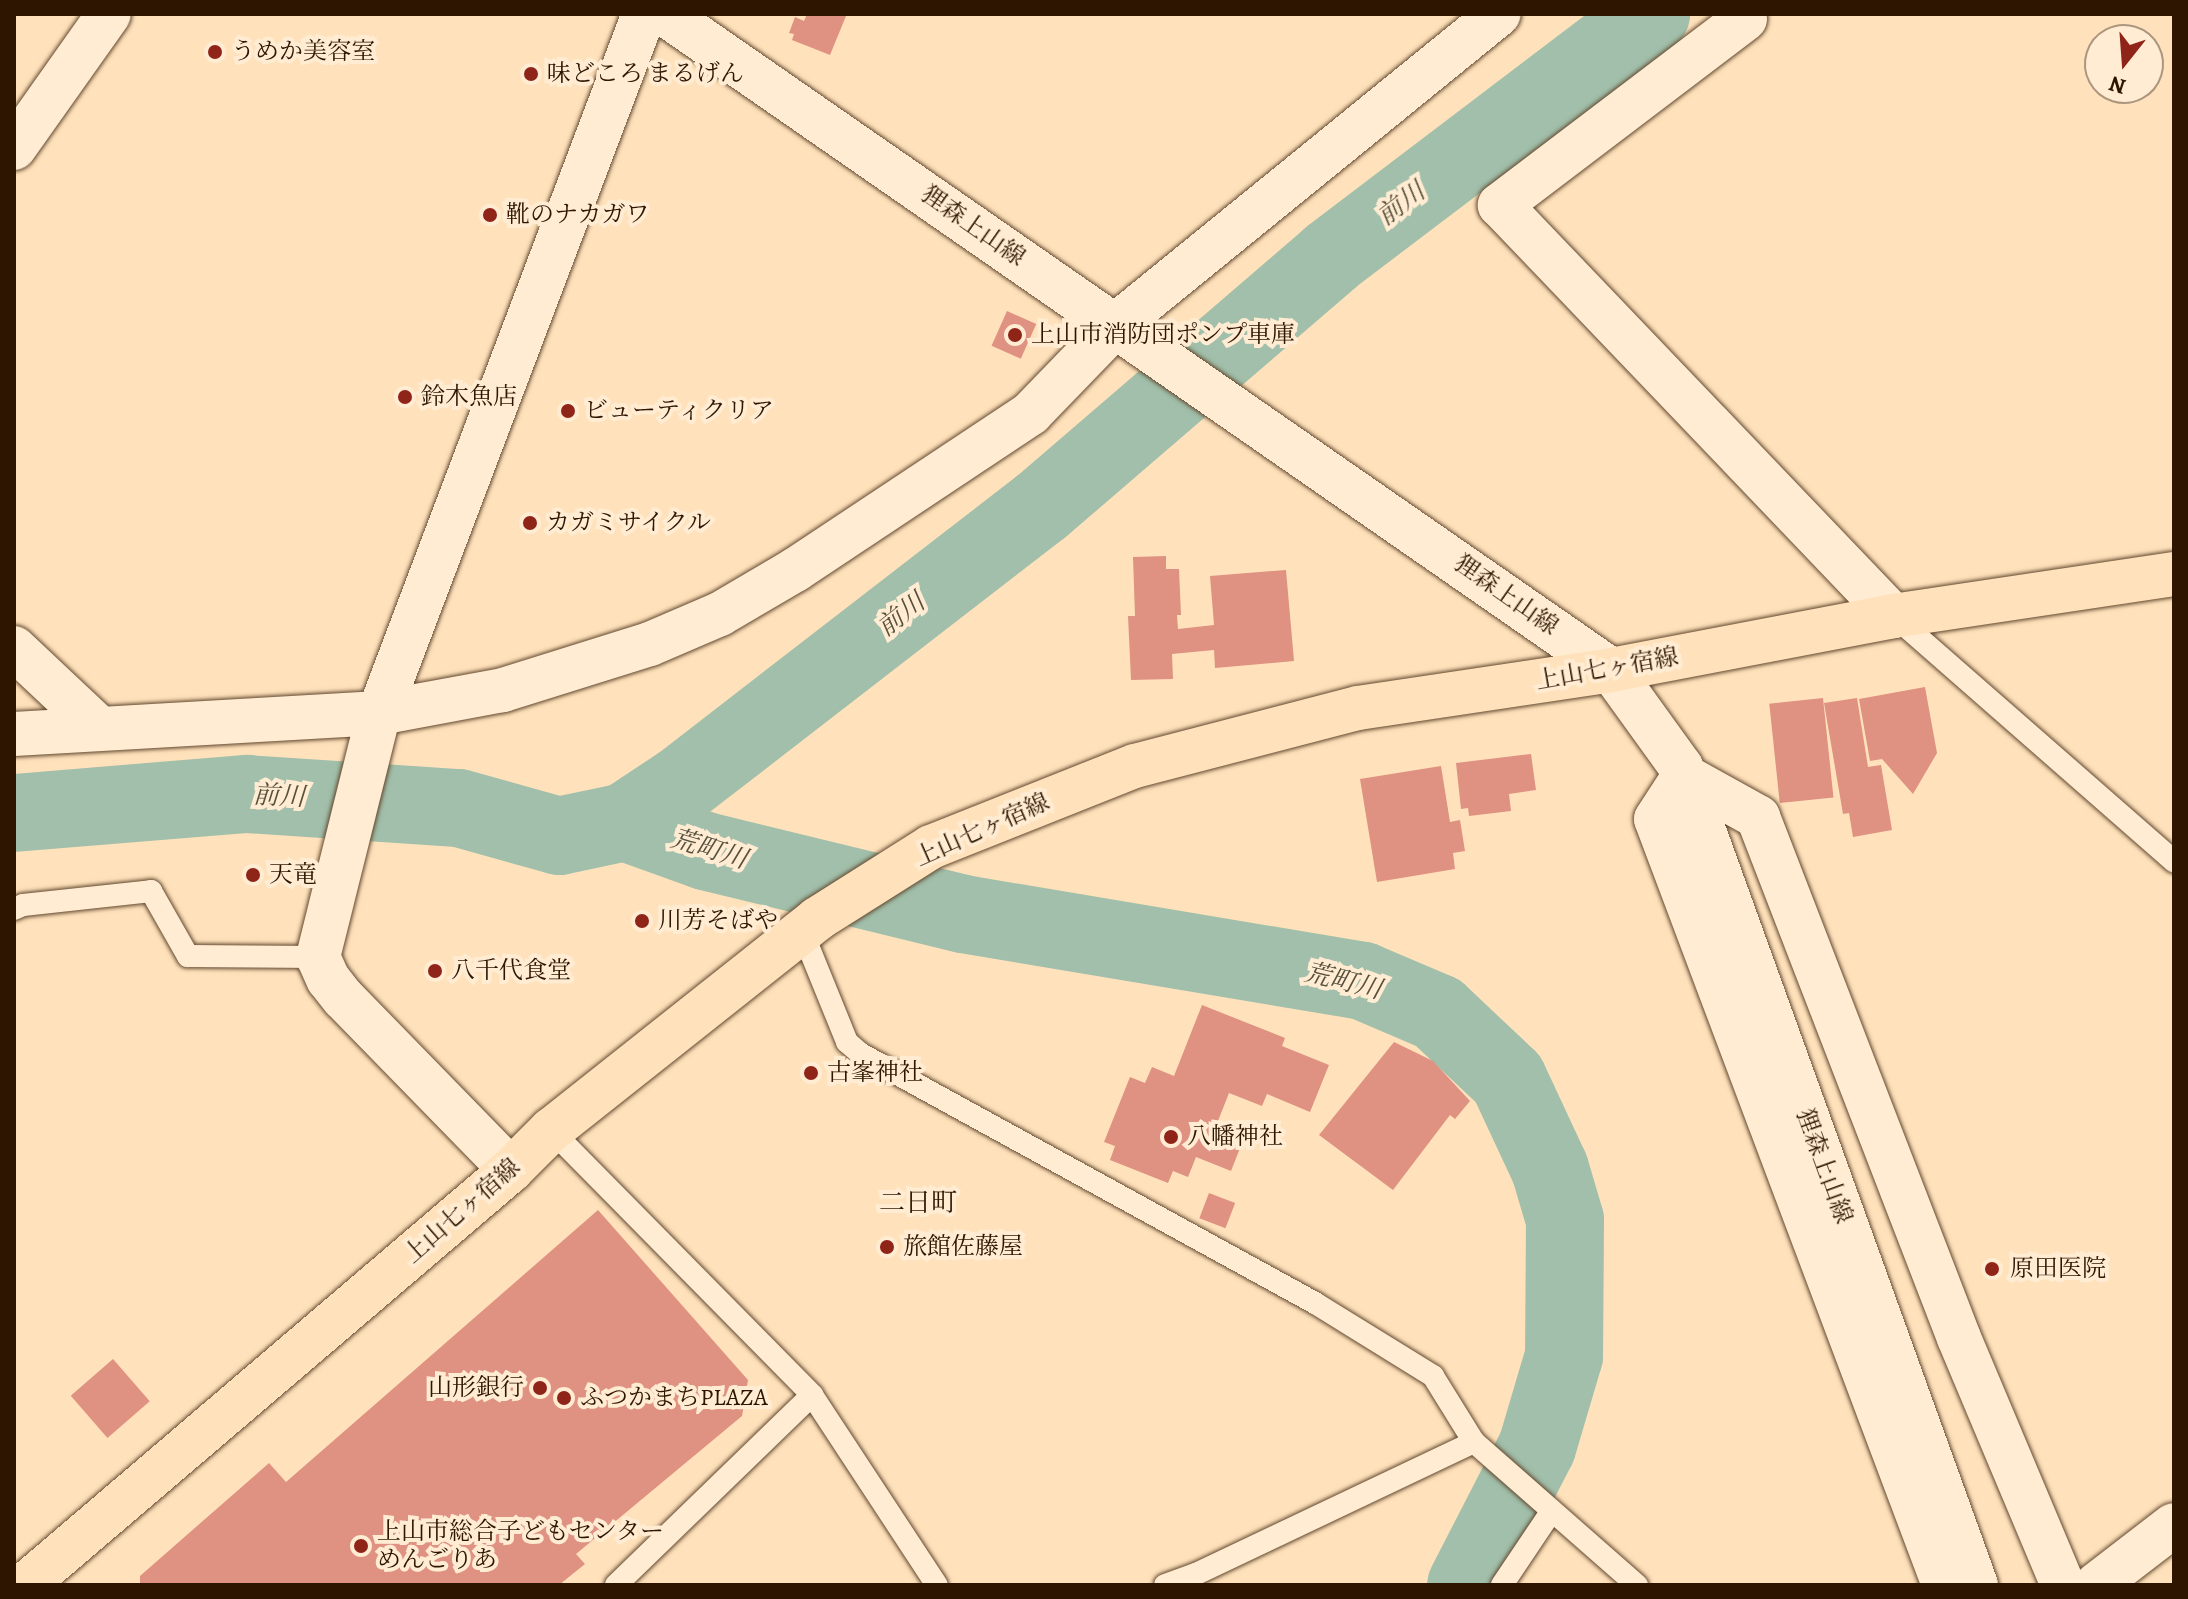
<!DOCTYPE html>
<html>
<head>
<meta charset="utf-8">
<style>
	body { margin:0 }
	#map { position:relative; width:2188px; height:1599px; overflow:hidden; background:#ffe2bb; font-family:Alegreya,"Noto Serif JP",serif }
	div>[style] { position:absolute }
	[style*='--x'] { left:calc(var(--x)*1px); top:calc(var(--y)*1px); width:calc(var(--w)*1px); rotate:calc(var(--a)*1deg) }
	.river>* { height:78px; margin:-39px; padding:0 39px; transform-origin:39px; border-radius:39px; background:#a1bfaa }
	.building>* { inset:0; background:#df9182; transform-origin:0 0 }
	.roads { filter:drop-shadow(0 0 2px #62482f) drop-shadow(0 0 2px #62482f) }
	.lane>* { height:22px; margin:-11px; padding:0 11px; transform-origin:11px; border-radius:11px; background:#ffecd3 }
	.street>* { height:44px; margin:-22px; padding:0 22px; transform-origin:22px; border-radius:22px; background:#ffecd3 }
	.secondary>* { height:44px; margin:-22px; padding:0 22px; transform-origin:22px; border-radius:22px; background:#ffecd3 }
	.primary>* { height:44px; margin:-22px; padding:0 22px; transform-origin:22px; border-radius:22px; background:#ffe2bb }
	.dots>* { width:22px; height:22px; translate:-50% -50%; box-sizing:border-box; border:4px solid #ffecd3; border-radius:50% }
	span { translate:-50% -50%; white-space:nowrap; text-align:center; line-height:1.15; -webkit-text-stroke:8px #ffecd3; paint-order:stroke }
	.poi-label { font-size:24px; color:#2e1500 }
	.left { translate:0 -50%; text-align:left }
	.right { translate:-100% -50%; text-align:right }
	.street-label { font-size:24px; color:#2e1500 }
	.water-label { font-size:26px; color:#56503c; font-style:italic }
	.neighbourhood-label { font-size:26px; color:#2e1500 }
	.frame { position:absolute; inset:0; border:16px solid #2e1500; pointer-events:none }
	.north { position:absolute; left:2084px; top:24px; width:80px; height:80px; box-sizing:border-box; background:#ffecd3; border:2px solid #ab967f; border-radius:50%; rotate:197deg; font-size:22px; font-weight:700; line-height:32px; text-align:center; color:#2e1500 }
	.north::after { content:''; display:block; margin:auto; width:28px; height:36px; background:#8f2418; clip-path:polygon(50% 0,100% 100%,50% 72%,0 100%) }
</style>
</head>
<body>
<div id="map">
	<div class="river">
		<i style="--x:14;--y:813;--w:234;--a:-4.7"></i>
		<i style="--x:247;--y:794;--w:212;--a:3.8"></i>
		<i style="--x:459;--y:808;--w:104;--a:15.6"></i>
		<i style="--x:559;--y:836;--w:67;--a:-12"></i>
		<i style="--x:625;--y:822;--w:67;--a:-33.5"></i>
		<i style="--x:681;--y:785;--w:456;--a:-37.7"></i>
		<i style="--x:1042;--y:506;--w:381;--a:-40.7"></i>
		<i style="--x:1331;--y:257;--w:402;--a:-37.2"></i>
		<i style="--x:625;--y:822;--w:85;--a:19.9"></i>
		<i style="--x:705;--y:851;--w:266;--a:13.7"></i>
		<i style="--x:963;--y:914;--w:406;--a:9.5"></i>
		<i style="--x:1363;--y:981;--w:82;--a:23.1"></i>
		<i style="--x:1438;--y:1013;--w:96;--a:43.3"></i>
		<i style="--x:1508;--y:1079;--w:99;--a:65"></i>
		<i style="--x:1550;--y:1169;--w:53;--a:73.6"></i>
		<i style="--x:1565;--y:1220;--w:136;--a:90.4"></i>
		<i style="--x:1564;--y:1356;--w:95;--a:106.5"></i>
		<i style="--x:1537;--y:1447;--w:155;--a:117.2"></i>
	</div>
	<div class="building">
		<i style="clip-path:polygon(807px 14px,846px 16px,830px 55px,792px 40px,794px 34px,789px 33px,795px 17px,804px 21px)"></i>
		<i style="left:1007px;top:311px;width:32px;height:38px;rotate:24deg"></i>
		<i style="clip-path:polygon(1166px 556px,1166px 569px,1179px 569px,1181px 615px,1177px 615px,1178px 629px,1214px 625px,1210px 576px,1286px 570px,1294px 661px,1215px 668px,1214px 650px,1172px 654px,1173px 679px,1131px 680px,1128px 616px,1135px 616px,1133px 557px)"></i>
		<i style="clip-path:polygon(1925px 687px,1937px 753px,1913px 794px,1882px 759px,1870px 761px,1859px 699px)"></i>
		<i style="left:1823px;top:698px;width:100px;height:54px;rotate:84deg"></i>
		<i style="clip-path:polygon(1857px 698px,1868px 767px,1881px 765px,1892px 830px,1853px 837px,1849px 813px,1843px 814px,1824px 703px)"></i>
		<i style="clip-path:polygon(1531px 754px,1536px 790px,1509px 794px,1511px 811px,1469px 816px,1468px 808px,1461px 809px,1456px 763px)"></i>
		<i style="clip-path:polygon(1441px 766px,1450px 822px,1460px 820px,1465px 851px,1453px 853px,1455px 869px,1377px 882px,1360px 779px)"></i>
		<i style="clip-path:polygon(1202px 1005px,1285px 1038px,1282px 1046px,1329px 1065px,1310px 1112px,1267px 1094px,1262px 1106px,1229px 1093px,1214px 1131px,1242px 1143px,1231px 1171px,1196px 1157px,1188px 1177px,1173px 1171px,1168px 1183px,1110px 1160px,1115px 1146px,1104px 1142px,1130px 1077px,1145px 1083px,1152px 1067px,1174px 1076px)"></i>
		<i style="clip-path:polygon(1394px 1042px,1433px 1061px,1470px 1101px,1455px 1119px,1450px 1115px,1393px 1190px,1319px 1135px)"></i>
		<i style="left:1209px;top:1193px;width:28px;height:27px;rotate:21deg"></i>
		<i style="clip-path:polygon(598px 1210px,748px 1380px,742px 1416px,576px 1554px,585px 1564px,559px 1585px,140px 1585px,140px 1576px,269px 1463px,286px 1482px)"></i>
		<i style="left:113px;top:1359px;width:56px;height:56px;rotate:49deg"></i>
	</div>
	<div class="roads">
		<div class="lane">
			<i style="--x:1895;--y:617;--w:371;--a:41.2"></i>
			<i style="--x:14;--y:909;--w:10;--a:-24"></i>
			<i style="--x:23;--y:905;--w:129;--a:-6.2"></i>
			<i style="--x:151;--y:891;--w:75;--a:60.4"></i>
			<i style="--x:188;--y:956;--w:130;--a:0.4"></i>
			<i style="--x:802;--y:931;--w:120;--a:67.9"></i>
			<i style="--x:847;--y:1042;--w:18;--a:41"></i>
			<i style="--x:861;--y:1054;--w:518;--a:28.74"></i>
			<i style="--x:1315;--y:1303;--w:139;--a:31.7"></i>
			<i style="--x:1433;--y:1376;--w:78;--a:58.2"></i>
			<i style="--x:1474;--y:1442;--w:217;--a:41.3"></i>
			<i style="--x:551;--y:1130;--w:372;--a:45.4"></i>
			<i style="--x:812;--y:1395;--w:227;--a:56.7"></i>
			<i style="--x:616;--y:1585;--w:273;--a:-44.1"></i>
			<i style="--x:1165;--y:1585;--w:33;--a:-20"></i>
			<i style="--x:1196;--y:1574;--w:308;--a:-25.4"></i>
			<i style="--x:1502;--y:1585;--w:88;--a:-56.1"></i>
		</div>
		<div class="street">
			<i style="--x:1745;--y:19;--w:308;--a:142.8"></i>
			<i style="--x:1500;--y:205;--w:569;--a:46.28"></i>
			<i style="--x:14;--y:148;--w:164;--a:-54.7"></i>
			<i style="--x:14;--y:648;--w:117;--a:43.3"></i>
			<i style="--x:14;--y:734;--w:366;--a:-3.3"></i>
			<i style="--x:379;--y:713;--w:126;--a:-10.5"></i>
			<i style="--x:503;--y:690;--w:154;--a:-17.4"></i>
			<i style="--x:650;--y:644;--w:76;--a:-23.2"></i>
			<i style="--x:720;--y:614;--w:87;--a:-30.4"></i>
			<i style="--x:795;--y:570;--w:283;--a:-33.6"></i>
			<i style="--x:1031;--y:413;--w:122;--a:-46"></i>
			<i style="--x:1116;--y:325;--w:493;--a:-39.1"></i>
			<i style="--x:511;--y:1170;--w:240;--a:-134.3"></i>
			<i style="--x:343;--y:998;--w:24;--a:-128"></i>
			<i style="--x:328;--y:979;--w:24;--a:-114"></i>
			<i style="--x:318;--y:957;--w:252;--a:-76"></i>
			<i style="--x:379;--y:713;--w:748;--a:-69.24"></i>
			<i style="--x:1944;--y:1585;--w:818;--a:-110.61"></i>
			<i style="--x:1656;--y:819;--w:51;--a:-56.9"></i>
			<i style="--x:1684;--y:776;--w:85;--a:29"></i>
			<i style="--x:1758;--y:817;--w:558;--a:68.9"></i>
			<i style="--x:1959;--y:1338;--w:268;--a:67.2"></i>
			<i style="--x:2096;--y:1585;--w:98;--a:-37.6"></i>
		</div>
		<div class="secondary">
			<i style="--x:665;--y:14;--w:1151;--a:34.74"></i>
			<i style="--x:1611;--y:670;--w:120;--a:54.2"></i>
			<i style="--x:1681;--y:767;--w:870;--a:70.17"></i>
		</div>
		<div class="primary">
			<i style="--x:25;--y:1585;--w:639;--a:-40.49"></i>
			<i style="--x:511;--y:1170;--w:57;--a:-45"></i>
			<i style="--x:551;--y:1130;--w:340;--a:-38.4"></i>
			<i style="--x:817;--y:919;--w:135;--a:-32.3"></i>
			<i style="--x:931;--y:847;--w:219;--a:-21.7"></i>
			<i style="--x:1135;--y:766;--w:230;--a:-14.6"></i>
			<i style="--x:1358;--y:708;--w:256;--a:-8.5"></i>
			<i style="--x:1611;--y:670;--w:287;--a:-10.8"></i>
			<i style="--x:1893;--y:616;--w:284;--a:-8.5"></i>
		</div>
	</div>
	<div class="dots">
		<i style="left:215px;top:52px;background:#8f2418"></i>
		<i style="left:531px;top:74px;background:#8f2418"></i>
		<i style="left:490px;top:215px;background:#8f2418"></i>
		<i style="left:1015px;top:335px;background:#8f2418"></i>
		<i style="left:405px;top:397px;background:#8f2418"></i>
		<i style="left:568px;top:411px;background:#8f2418"></i>
		<i style="left:530px;top:523px;background:#8f2418"></i>
		<i style="left:253px;top:875px;background:#8f2418"></i>
		<i style="left:642px;top:921px;background:#8f2418"></i>
		<i style="left:435px;top:971px;background:#8f2418"></i>
		<i style="left:811px;top:1073px;background:#8f2418"></i>
		<i style="left:1171px;top:1137px;background:#8f2418"></i>
		<i style="left:887px;top:1247px;background:#8f2418"></i>
		<i style="left:1992px;top:1269px;background:#8f2418"></i>
		<i style="left:540px;top:1388px;background:#8f2418"></i>
		<i style="left:564px;top:1398px;background:#8f2418"></i>
		<i style="left:361px;top:1546px;background:#8f2418"></i>
	</div>
	<div class="poi-label">
		<span class="left" style="left:231px;top:52px">うめか美容室</span>
		<span class="left" style="left:547px;top:74px">味どころ まるげん</span>
		<span class="left" style="left:506px;top:215px">靴のナカガワ</span>
		<span class="left" style="left:1031px;top:335px">上山市消防団ポンプ車庫</span>
		<span class="left" style="left:421px;top:397px">鈴木魚店</span>
		<span class="left" style="left:584px;top:411px">ビューティクリア</span>
		<span class="left" style="left:546px;top:523px">カガミサイクル</span>
		<span class="left" style="left:269px;top:875px">天竜</span>
		<span class="left" style="left:658px;top:921px">川芳そばや</span>
		<span class="left" style="left:451px;top:971px">八千代食堂</span>
		<span class="left" style="left:827px;top:1073px">古峯神社</span>
		<span class="left" style="left:1187px;top:1137px">八幡神社</span>
		<span class="left" style="left:903px;top:1247px">旅館佐藤屋</span>
		<span class="left" style="left:2010px;top:1269px">原田医院</span>
		<span class="right" style="left:524px;top:1388px">山形銀行</span>
		<span class="left" style="left:580px;top:1398px">ふつかまちPLAZA</span>
		<span class="left" style="left:377px;top:1546px">上山市総合子どもセンター<br>めんごりあ</span>
	</div>
	<div class="street-label">
		<span style="left:973px;top:226px;rotate:35deg">狸森上山線</span>
		<span style="left:1506px;top:595px;rotate:35deg">狸森上山線</span>
		<span style="left:1607px;top:669px;rotate:-10deg">上山七ヶ宿線</span>
		<span style="left:982px;top:830px;rotate:-24deg">上山七ヶ宿線</span>
		<span style="left:1824px;top:1166px;rotate:70deg">狸森上山線</span>
		<span style="left:462px;top:1211px;rotate:-41deg">上山七ヶ宿線</span>
	</div>
	<div class="water-label">
		<span style="left:1401px;top:204px;rotate:-37deg">前川</span>
		<span style="left:901px;top:615px;rotate:-38deg">前川</span>
		<span style="left:279px;top:796px;rotate:3deg">前川</span>
		<span style="left:709px;top:849px;rotate:17deg">荒町川</span>
		<span style="left:1343px;top:981px;rotate:14deg">荒町川</span>
	</div>
	<div class="neighbourhood-label">
		<span style="left:918px;top:1203px">二日町</span>
	</div>
	<div class="frame"></div>
	<div class="north">N</div>
</div>
</body>
</html>
